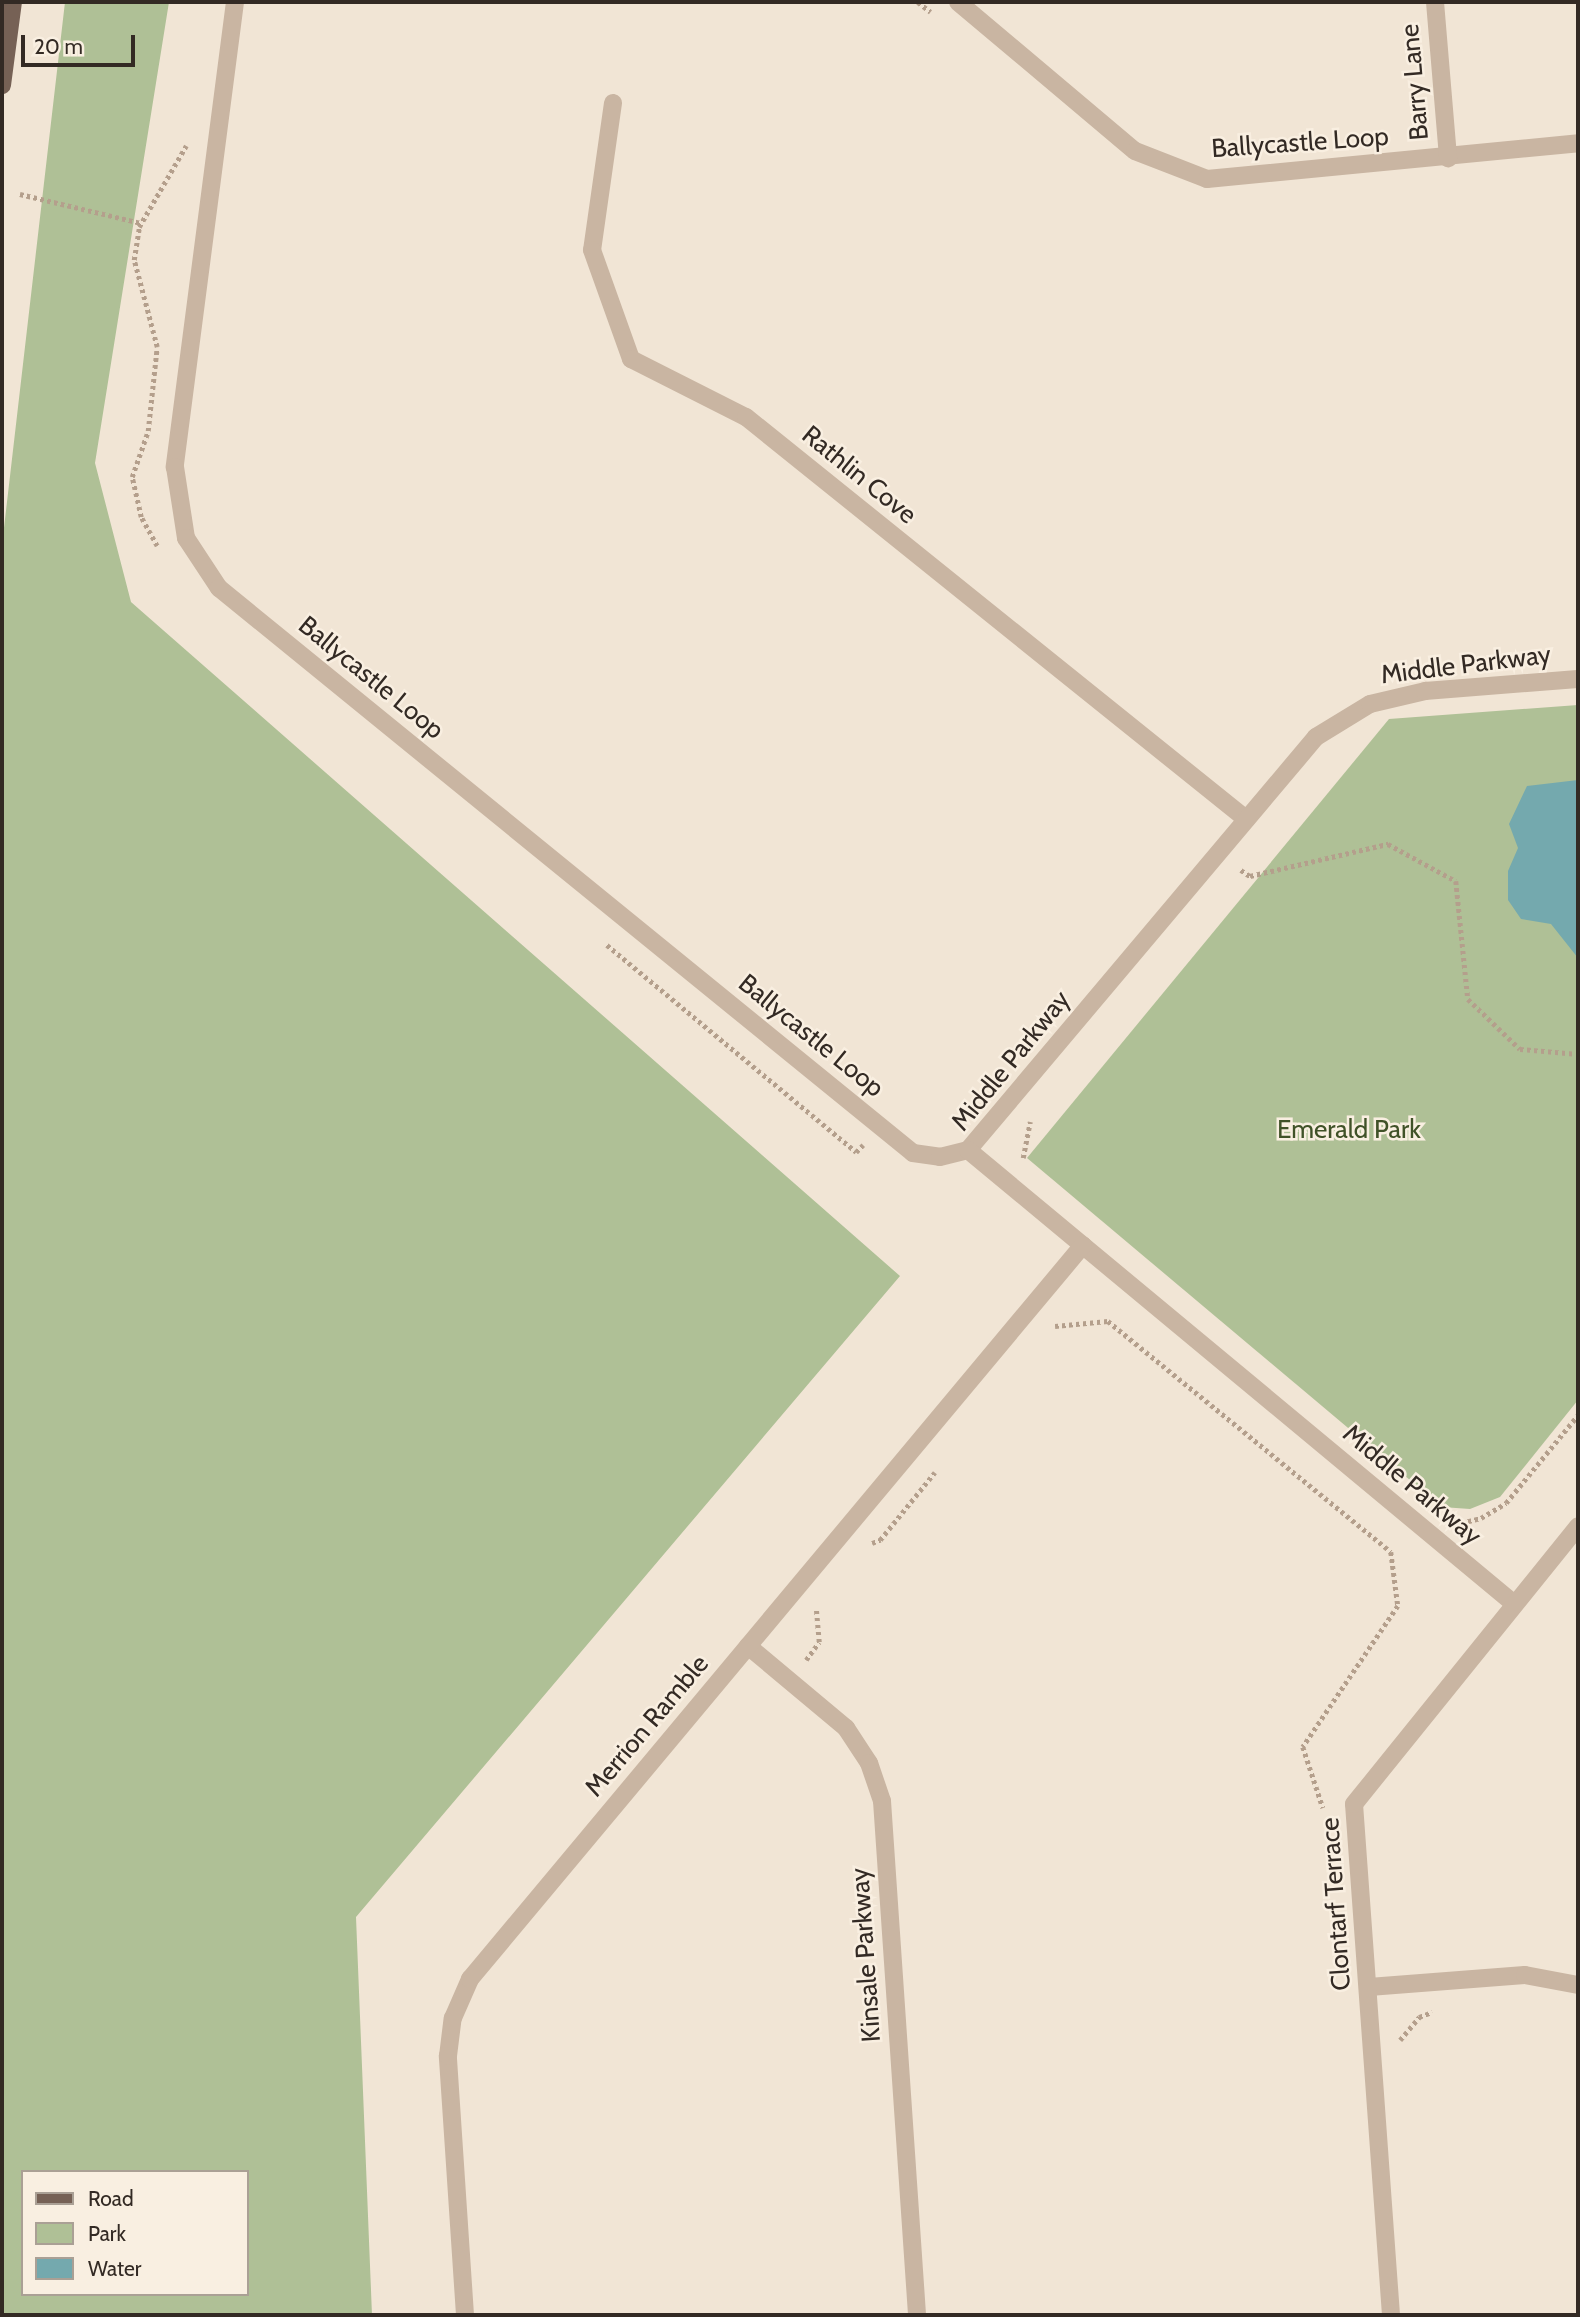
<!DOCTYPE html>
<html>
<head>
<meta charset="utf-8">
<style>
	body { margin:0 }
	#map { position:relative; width:1580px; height:2317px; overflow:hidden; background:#f1e5d5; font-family:Cabin,sans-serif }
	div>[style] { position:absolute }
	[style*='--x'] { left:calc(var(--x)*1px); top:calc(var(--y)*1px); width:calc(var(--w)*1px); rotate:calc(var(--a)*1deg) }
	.green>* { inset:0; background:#afc096 }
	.water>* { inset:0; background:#74a9ae }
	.path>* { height:4.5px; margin-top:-2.25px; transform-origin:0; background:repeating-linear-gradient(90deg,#b49f8c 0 3.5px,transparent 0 7px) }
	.minor>* { height:18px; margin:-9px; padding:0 9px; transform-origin:9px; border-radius:9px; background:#c9b5a2 }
	.major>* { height:18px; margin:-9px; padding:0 9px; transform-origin:9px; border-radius:9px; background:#766155 }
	span { translate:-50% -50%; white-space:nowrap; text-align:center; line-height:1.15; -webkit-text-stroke:5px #f9efe1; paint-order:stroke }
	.street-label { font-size:26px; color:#332a24 }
	.park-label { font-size:26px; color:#405228 }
	.frame { position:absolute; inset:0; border:4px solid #332a24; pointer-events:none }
	.legend { position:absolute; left:21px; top:2170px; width:228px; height:126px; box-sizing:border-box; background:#f9efe1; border:2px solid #aaa095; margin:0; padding:9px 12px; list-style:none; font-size:21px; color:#332a24 }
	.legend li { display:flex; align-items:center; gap:14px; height:35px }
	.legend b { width:35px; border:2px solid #aaa095 }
	.scale { position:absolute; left:21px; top:35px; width:114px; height:32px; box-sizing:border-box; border:4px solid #332a24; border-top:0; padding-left:9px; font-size:21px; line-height:24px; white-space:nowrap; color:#332a24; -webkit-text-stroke:5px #f9efe1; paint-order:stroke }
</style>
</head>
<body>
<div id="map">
	<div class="green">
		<i style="clip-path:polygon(evenodd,65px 2px,169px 2px,95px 463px,131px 602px,900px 1276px,356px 1917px,372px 2315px,2px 2315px,2px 545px,65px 2px,23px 2172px,247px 2172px,247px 2294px,23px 2294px,23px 2172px)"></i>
		<i style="clip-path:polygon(1578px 705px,1578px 1400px,1500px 1497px,1470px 1509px,1442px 1507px,1027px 1158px,1389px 719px)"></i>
	</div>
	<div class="water">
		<i style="clip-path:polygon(1578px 780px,1578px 958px,1551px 924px,1521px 919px,1508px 900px,1508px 871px,1518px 848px,1509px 824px,1527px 786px)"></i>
	</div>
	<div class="path">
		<i style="--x:918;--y:2;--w:16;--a:38"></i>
		<i style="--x:20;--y:194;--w:124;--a:13.5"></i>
		<i style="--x:157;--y:546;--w:33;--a:-119"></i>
		<i style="--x:141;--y:517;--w:41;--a:-102.7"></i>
		<i style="--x:132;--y:477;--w:49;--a:-70.8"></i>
		<i style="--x:148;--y:431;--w:84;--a:-83.9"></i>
		<i style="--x:157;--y:347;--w:90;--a:-104.8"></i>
		<i style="--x:134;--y:260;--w:33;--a:-81"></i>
		<i style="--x:139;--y:227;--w:94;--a:-59.9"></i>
		<i style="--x:1241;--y:870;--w:11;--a:34"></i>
		<i style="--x:1250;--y:876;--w:142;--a:-13.1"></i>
		<i style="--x:1388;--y:844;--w:77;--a:28.6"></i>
		<i style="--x:1456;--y:881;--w:119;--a:84.2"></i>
		<i style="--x:1468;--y:999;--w:72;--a:43.9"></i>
		<i style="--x:1520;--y:1049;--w:58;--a:4.9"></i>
		<i style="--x:607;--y:945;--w:324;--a:39.7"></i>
		<i style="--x:856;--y:1152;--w:10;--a:-45"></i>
		<i style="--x:1023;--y:1158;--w:37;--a:-79"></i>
		<i style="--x:1055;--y:1326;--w:53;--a:-5.4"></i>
		<i style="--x:1108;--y:1321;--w:365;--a:39.2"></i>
		<i style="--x:1391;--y:1552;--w:54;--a:82.6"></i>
		<i style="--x:1398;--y:1606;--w:170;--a:124"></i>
		<i style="--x:1303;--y:1747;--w:64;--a:71.8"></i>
		<i style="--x:1461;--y:1523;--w:21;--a:-14"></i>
		<i style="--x:1481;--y:1518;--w:29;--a:-31"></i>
		<i style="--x:1506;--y:1503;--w:114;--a:-50.7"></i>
		<i style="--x:872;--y:1543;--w:9;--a:-21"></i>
		<i style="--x:880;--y:1540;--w:87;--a:-51"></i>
		<i style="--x:806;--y:1660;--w:22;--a:-54"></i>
		<i style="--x:819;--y:1642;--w:32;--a:-95"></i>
		<i style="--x:1400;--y:2040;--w:30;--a:-50"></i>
		<i style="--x:1419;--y:2017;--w:14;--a:-21"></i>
	</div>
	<div class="minor">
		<i style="--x:235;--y:2;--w:469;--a:97.4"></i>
		<i style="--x:175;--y:467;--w:72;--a:81.2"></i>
		<i style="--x:186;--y:538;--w:60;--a:56.6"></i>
		<i style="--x:219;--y:588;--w:895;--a:39.15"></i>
		<i style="--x:913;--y:1153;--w:27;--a:8"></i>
		<i style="--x:940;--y:1157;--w:29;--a:-14"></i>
		<i style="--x:958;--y:2;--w:231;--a:40.1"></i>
		<i style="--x:1135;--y:151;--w:77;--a:21.3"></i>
		<i style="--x:1207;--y:179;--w:373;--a:-5.5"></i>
		<i style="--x:1435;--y:2;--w:157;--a:85.2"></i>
		<i style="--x:613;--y:103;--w:148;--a:98.1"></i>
		<i style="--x:592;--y:250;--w:116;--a:70.3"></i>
		<i style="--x:631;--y:359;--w:129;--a:26.8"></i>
		<i style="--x:746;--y:417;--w:642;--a:38.8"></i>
		<i style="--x:968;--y:1150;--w:540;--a:-49.88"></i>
		<i style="--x:1316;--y:737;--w:63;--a:-31.4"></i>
		<i style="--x:1370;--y:704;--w:57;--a:-13.3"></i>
		<i style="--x:1425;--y:691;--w:153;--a:-4.5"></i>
		<i style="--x:968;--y:1150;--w:707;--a:39.72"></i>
		<i style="--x:748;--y:1646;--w:128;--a:39.9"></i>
		<i style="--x:846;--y:1728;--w:42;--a:56.7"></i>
		<i style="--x:869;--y:1763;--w:40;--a:71.1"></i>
		<i style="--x:882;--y:1801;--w:515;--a:86.1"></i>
		<i style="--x:1369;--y:1987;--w:156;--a:-4.4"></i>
		<i style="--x:1525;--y:1975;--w:54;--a:10.7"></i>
		<i style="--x:465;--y:2315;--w:260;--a:-93.8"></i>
		<i style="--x:448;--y:2056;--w:38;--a:-83"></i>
		<i style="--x:453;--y:2018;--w:43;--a:-66.4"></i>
		<i style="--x:470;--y:1979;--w:956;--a:-50.13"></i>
		<i style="--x:1391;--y:2315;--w:512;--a:-94.14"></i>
		<i style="--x:1354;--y:1804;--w:357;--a:-51.1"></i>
	</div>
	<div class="major">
		<i style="--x:2;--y:85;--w:84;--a:-82.5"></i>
	</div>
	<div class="street-label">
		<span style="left:1415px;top:82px;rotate:-95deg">Barry Lane</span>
		<span style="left:1300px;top:143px;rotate:-4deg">Ballycastle Loop</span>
		<span style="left:859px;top:475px;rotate:39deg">Rathlin Cove</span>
		<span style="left:1466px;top:665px;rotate:-7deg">Middle Parkway</span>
		<span style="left:371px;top:678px;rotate:39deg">Ballycastle Loop</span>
		<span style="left:811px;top:1036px;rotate:39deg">Ballycastle Loop</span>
		<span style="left:1011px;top:1061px;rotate:-51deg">Middle Parkway</span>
		<span style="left:1412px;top:1485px;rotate:40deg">Middle Parkway</span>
		<span style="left:647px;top:1726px;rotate:-50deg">Merrion Ramble</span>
		<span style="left:1336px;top:1904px;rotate:-94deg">Clontarf Terrace</span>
		<span style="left:866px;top:1955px;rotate:-94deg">Kinsale Parkway</span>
	</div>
	<div class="park-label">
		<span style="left:1349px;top:1130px">Emerald Park</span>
	</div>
	<div class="frame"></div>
	<ul class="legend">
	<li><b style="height:9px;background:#766155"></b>Road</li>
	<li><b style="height:19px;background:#afc096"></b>Park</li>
	<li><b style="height:19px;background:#74a9ae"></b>Water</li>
	</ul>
	<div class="scale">20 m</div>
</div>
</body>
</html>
